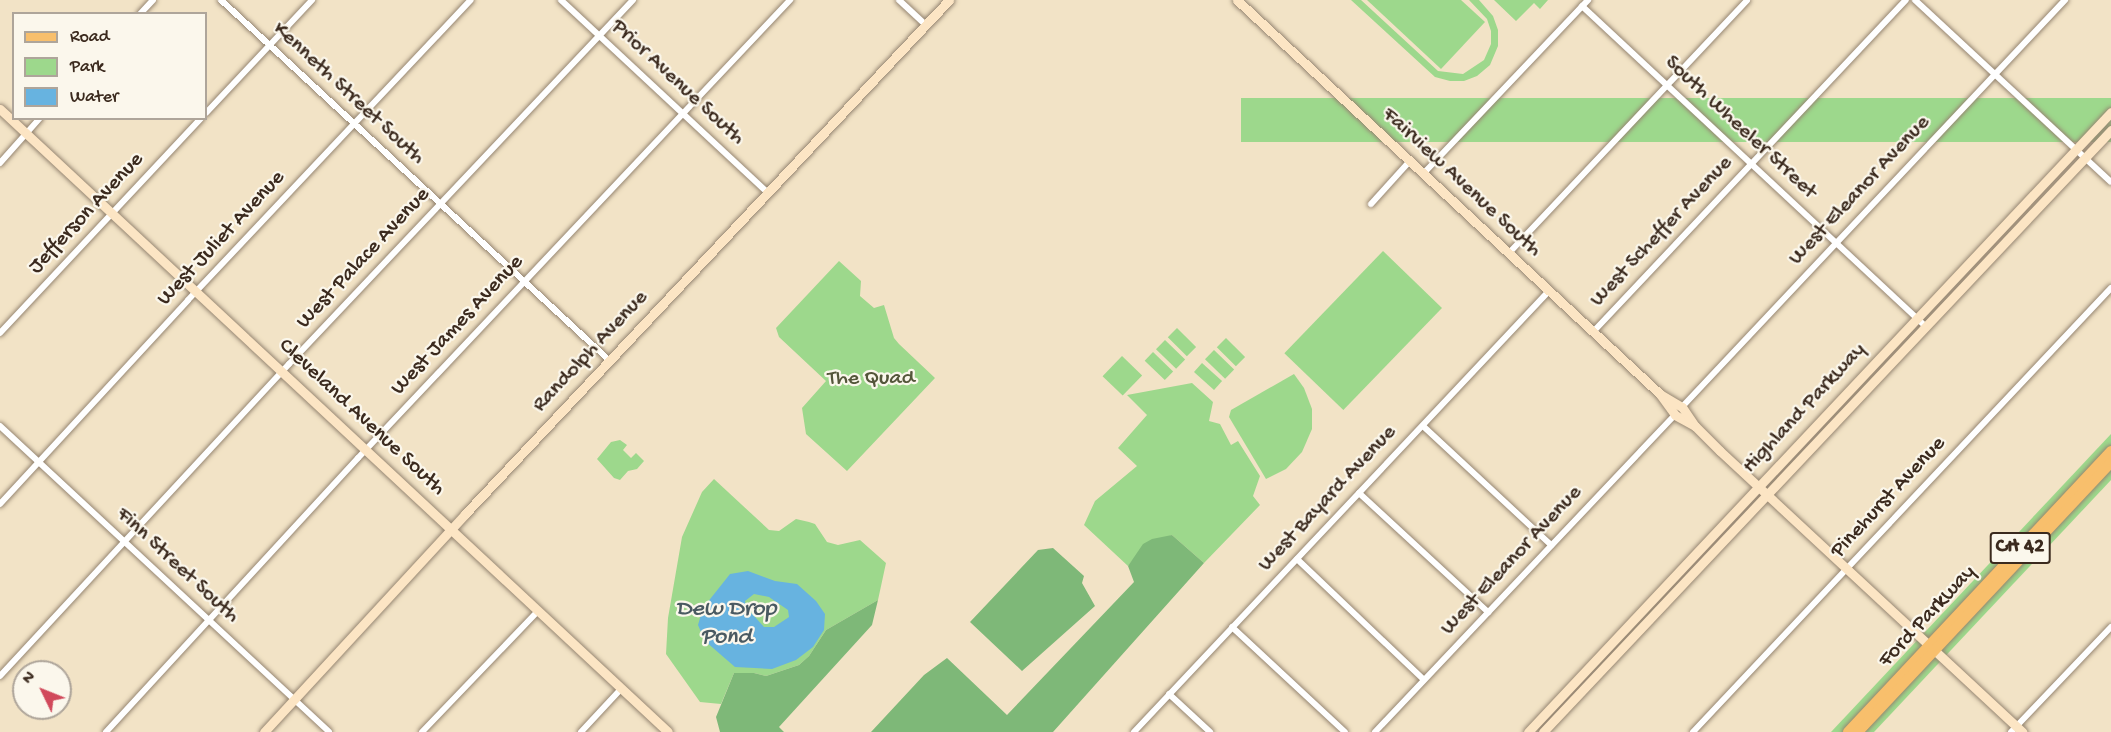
<!DOCTYPE html>
<html>
<head>
<meta charset="utf-8">
<style>
	body { margin:0 }
	#map { position:relative; width:2111px; height:732px; overflow:hidden; background:#f2e3c6; font-family:"Gochi Hand",sans-serif }
	div>[style] { position:absolute }
	[style*='--x'] { left:calc(var(--x)*1px); top:calc(var(--y)*1px); width:calc(var(--w)*1px); rotate:calc(var(--a)*1deg) }
	.green>* { inset:0; background:#9dd88c; transform-origin:0 0 }
	.forest>* { inset:0; background:#7eb878 }
	.water>* { inset:0; background:#67b3e0 }
	.roads { filter:drop-shadow(0 0 2px #968672) drop-shadow(0 0 2px #968672) }
	.street>* { height:6px; margin:-3px; padding:0 3px; transform-origin:3px; border-radius:3px; background:#fff }
	.secondary>* { height:9px; margin:-4.5px; padding:0 4.5px; transform-origin:4.5px; border-radius:4.5px; background:#fce5c4 }
	.primary>* { height:10px; margin:-5px; padding:0 5px; transform-origin:5px; border-radius:5px; background:#f8bf6c }
	span { translate:-50% -50%; white-space:nowrap; text-align:center; line-height:1.15; -webkit-text-stroke:4.5px #fbf7ec; paint-order:stroke }
	.shield-label span { padding:2px 4px; background:#fbf7ec; border:2px solid; border-radius:4px; -webkit-text-stroke-width:0 }
	.shield-label { font-size:21px; color:#3b2a1e; font-weight:700 }
	.street-label { font-size:22px; color:#3b2a1e }
	.park-label { font-size:22px; color:#54563a }
	.water-label { font-size:24px; color:#4a5a62; font-style:italic }
	.legend { position:absolute; left:12px; top:12px; width:195px; height:108px; box-sizing:border-box; background:#fbf7ec; border:2px solid #aea59a; margin:0; padding:8px 10px; list-style:none; font-size:18px; color:#3b2a1e }
	.legend li { display:flex; align-items:center; gap:12px; height:30px }
	.legend b { width:30px; border:2px solid #aea59a }
	.north { position:absolute; left:12px; top:660px; width:60px; height:60px; box-sizing:border-box; background:#fbf7ec; border:2px solid #aea59a; border-radius:50%; rotate:313deg; font-size:16px; font-weight:700; line-height:24px; text-align:center; color:#3b2a1e }
	.north::after { content:''; display:block; margin:auto; width:21px; height:27px; background:#d1495b; clip-path:polygon(50% 0,100% 100%,50% 72%,0 100%) }
</style>
</head>
<body>
<div id="map">
	<div class="green">
		<i style="clip-path:polygon(1351px 0,1361px 0,1438px 71px,1463px 74px,1484px 60px,1491px 44px,1491px 31px,1487px 19px,1469px 0,1479px 0,1493px 16px,1498px 30px,1498px 46px,1490px 65px,1477px 76px,1464px 81px,1450px 81px,1435px 77px)"></i>
		<i style="clip-path:polygon(1367px 0,1461px 0,1485px 22px,1441px 69px)"></i>
		<i style="clip-path:polygon(1494px 0,1548px 0,1540px 9px,1534px 3px,1516px 21px)"></i>
		<i style="left:2111px;top:98px;width:44px;height:870px;rotate:90deg"></i>
		<i style="left:1383px;top:251px;width:82px;height:142px;rotate:44deg"></i>
		<i style="clip-path:polygon(839px 261px,861px 281px,860px 296px,874px 308px,884px 305px,894px 338px,899px 344px,935px 378px,847px 471px,806px 434px,802px 408px,826px 381px,779px 337px,776px 328px)"></i>
		<i style="left:1177px;top:328px;width:27px;height:13px;rotate:45deg"></i>
		<i style="left:1226px;top:338px;width:27px;height:13px;rotate:45deg"></i>
		<i style="left:1165px;top:340px;width:28px;height:13px;rotate:44deg"></i>
		<i style="left:1214px;top:350px;width:28px;height:13px;rotate:44deg"></i>
		<i style="left:1153px;top:352px;width:28px;height:12px;rotate:44deg"></i>
		<i style="left:1122px;top:356px;width:28px;height:28px;rotate:44deg"></i>
		<i style="left:1202px;top:363px;width:27px;height:12px;rotate:42deg"></i>
		<i style="clip-path:polygon(1294px 374px,1304px 388px,1312px 409px,1312px 429px,1302px 452px,1286px 469px,1266px 479px,1229px 417px,1231px 410px)"></i>
		<i style="clip-path:polygon(1192px 383px,1213px 402px,1209px 421px,1220px 424px,1231px 445px,1238px 441px,1260px 476px,1253px 496px,1260px 505px,1204px 563px,1172px 535px,1141px 550px,1128px 566px,1084px 525px,1095px 501px,1137px 466px,1118px 448px,1147px 415px,1127px 395px)"></i>
		<i style="clip-path:polygon(2111px 434px,2111px 480px,1874px 732px,1831px 732px)"></i>
		<i style="clip-path:polygon(620px 440px,627px 445px,623px 450px,631px 458px,636px 453px,644px 461px,637px 469px,628px 471px,620px 480px,614px 478px,597px 459px,611px 442px)"></i>
		<i style="clip-path:polygon(714px 479px,769px 530px,779px 531px,796px 519px,809px 522px,815px 524px,827px 542px,838px 545px,860px 540px,886px 563px,878px 600px,826px 630px,809px 656px,799px 665px,766px 676px,754px 673px,734px 673px,721px 704px,700px 702px,666px 654px,668px 618px,682px 537px,702px 492px)"></i>
	</div>
	<div class="forest">
		<i style="clip-path:polygon(1172px 535px,1204px 563px,1053px 732px,871px 732px,924px 675px,947px 658px,1007px 715px,1134px 582px,1128px 566px,1143px 544px,1152px 539px)"></i>
		<i style="clip-path:polygon(1053px 548px,1084px 576px,1082px 583px,1095px 606px,1022px 671px,970px 622px,1038px 550px)"></i>
		<i style="clip-path:polygon(878px 600px,872px 625px,779px 727px,784px 732px,720px 732px,716px 717px,734px 673px,754px 673px,766px 676px,799px 665px,809px 656px,826px 630px)"></i>
	</div>
	<div class="water">
		<i style="clip-path:polygon(evenodd,748px 571px,775px 581px,797px 584px,816px 601px,825px 614px,824px 630px,813px 647px,796px 660px,772px 669px,735px 667px,705px 641px,698px 625px,703px 608px,730px 574px,748px 571px,754px 594px,769px 597px,788px 610px,789px 617px,774px 627px,764px 627px,746px 607px,745px 601px,754px 594px)"></i>
	</div>
	<div class="roads">
		<div class="street">
			<i style="--x:221;--y:0;--w:531;--a:42.86"></i>
			<i style="--x:561;--y:0;--w:283;--a:43"></i>
			<i style="--x:899;--y:0;--w:37;--a:43"></i>
			<i style="--x:1915;--y:0;--w:267;--a:42.9"></i>
			<i style="--x:1582;--y:6;--w:469;--a:43"></i>
			<i style="--x:140;--y:14;--w:19;--a:-47"></i>
			<i style="--x:206;--y:113;--w:155;--a:-46.8"></i>
			<i style="--x:0;--y:163;--w:60;--a:-48.4"></i>
			<i style="--x:1423;--y:174;--w:240;--a:-46.5"></i>
			<i style="--x:1371;--y:204;--w:57;--a:-47.9"></i>
			<i style="--x:1509;--y:253;--w:347;--a:-46.7"></i>
			<i style="--x:1593;--y:332;--w:456;--a:-46.7"></i>
			<i style="--x:0;--y:333;--w:294;--a:-46.9"></i>
			<i style="--x:1682;--y:407;--w:559;--a:-46.74"></i>
			<i style="--x:0;--y:426;--w:449;--a:42.9"></i>
			<i style="--x:1423;--y:426;--w:175;--a:42.9"></i>
			<i style="--x:1359;--y:493;--w:176;--a:42.7"></i>
			<i style="--x:0;--y:504;--w:277;--a:-47.3"></i>
			<i style="--x:188;--y:300;--w:412;--a:-46.7"></i>
			<i style="--x:1297;--y:559;--w:175;--a:43.6"></i>
			<i style="--x:1232;--y:627;--w:154;--a:42.9"></i>
			<i style="--x:0;--y:676;--w:425;--a:-47.2"></i>
			<i style="--x:289;--y:364;--w:501;--a:-46.62"></i>
			<i style="--x:1169;--y:694;--w:56;--a:42.8"></i>
			<i style="--x:106;--y:732;--w:372;--a:-47.4"></i>
			<i style="--x:358;--y:458;--w:630;--a:-46.67"></i>
			<i style="--x:422;--y:732;--w:168;--a:-46.2"></i>
			<i style="--x:581;--y:732;--w:59;--a:-47.1"></i>
			<i style="--x:1134;--y:732;--w:606;--a:-46.74"></i>
			<i style="--x:1375;--y:732;--w:436;--a:-46.6"></i>
			<i style="--x:1693;--y:732;--w:610;--a:-46.73"></i>
			<i style="--x:2011;--y:732;--w:145;--a:-46.4"></i>
		</div>
		<div class="secondary">
			<i style="--x:1237;--y:0;--w:578;--a:42.97"></i>
			<i style="--x:1660;--y:394;--w:26;--a:54"></i>
			<i style="--x:1675;--y:415;--w:23;--a:29"></i>
			<i style="--x:0;--y:109;--w:913;--a:43"></i>
			<i style="--x:1660;--y:394;--w:26;--a:31"></i>
			<i style="--x:1682;--y:407;--w:23;--a:56"></i>
			<i style="--x:1695;--y:426;--w:35;--a:45"></i>
			<i style="--x:1720;--y:451;--w:413;--a:42.9"></i>
			<i style="--x:264;--y:732;--w:297;--a:-47.3"></i>
			<i style="--x:465;--y:514;--w:706;--a:-46.72"></i>
			<i style="--x:1528;--y:732;--w:851;--a:-46.76"></i>
			<i style="--x:1543;--y:732;--w:828;--a:-46.66"></i>
		</div>
		<div class="primary">
			<i style="--x:1848;--y:732;--w:385;--a:-46.9"></i>
			<i style="--x:1858;--y:732;--w:369;--a:-46.8"></i>
		</div>
	</div>
	<div class="shield-label">
		<span style="left:2020px;top:548px">CH 42</span>
	</div>
	<div class="street-label">
		<span style="left:677px;top:83px;rotate:43deg">Prior Avenue South</span>
		<span style="left:348px;top:94px;rotate:43deg">Kenneth Street South</span>
		<span style="left:1740px;top:128px;rotate:43deg">South Wheeler Street</span>
		<span style="left:1461px;top:183px;rotate:43deg">Fairview Avenue South</span>
		<span style="left:1860px;top:191px;rotate:-47deg">West Eleanor Avenue</span>
		<span style="left:87px;top:214px;rotate:-47deg">Jefferson Avenue</span>
		<span style="left:1662px;top:232px;rotate:-47deg">West Scheffer Avenue</span>
		<span style="left:222px;top:239px;rotate:-47deg">West Juliet Avenue</span>
		<span style="left:364px;top:259px;rotate:-47deg">West Palace Avenue</span>
		<span style="left:458px;top:326px;rotate:-47deg">West James Avenue</span>
		<span style="left:591px;top:352px;rotate:-47deg">Randolph Avenue</span>
		<span style="left:1805px;top:409px;rotate:-47deg">Highland Parkway</span>
		<span style="left:361px;top:418px;rotate:43deg">Cleveland Avenue South</span>
		<span style="left:1889px;top:498px;rotate:-47deg">Pinehurst Avenue</span>
		<span style="left:1328px;top:499px;rotate:-47deg">West Bayard Avenue</span>
		<span style="left:1512px;top:561px;rotate:-47deg">West Eleanor Avenue</span>
		<span style="left:177px;top:566px;rotate:43deg">Finn Street South</span>
		<span style="left:1928px;top:617px;rotate:-47deg">Ford Parkway</span>
	</div>
	<div class="park-label">
		<span style="left:871px;top:380px">The Quad</span>
	</div>
	<div class="water-label">
		<span style="left:726px;top:624px">Dew Drop<br>Pond</span>
	</div>
	<ul class="legend">
	<li><b style="height:8px;background:#f8bf6c"></b>Road</li>
	<li><b style="height:16px;background:#9dd88c"></b>Park</li>
	<li><b style="height:16px;background:#67b3e0"></b>Water</li>
	</ul>
	<div class="north">N</div>
</div>
</body>
</html>
